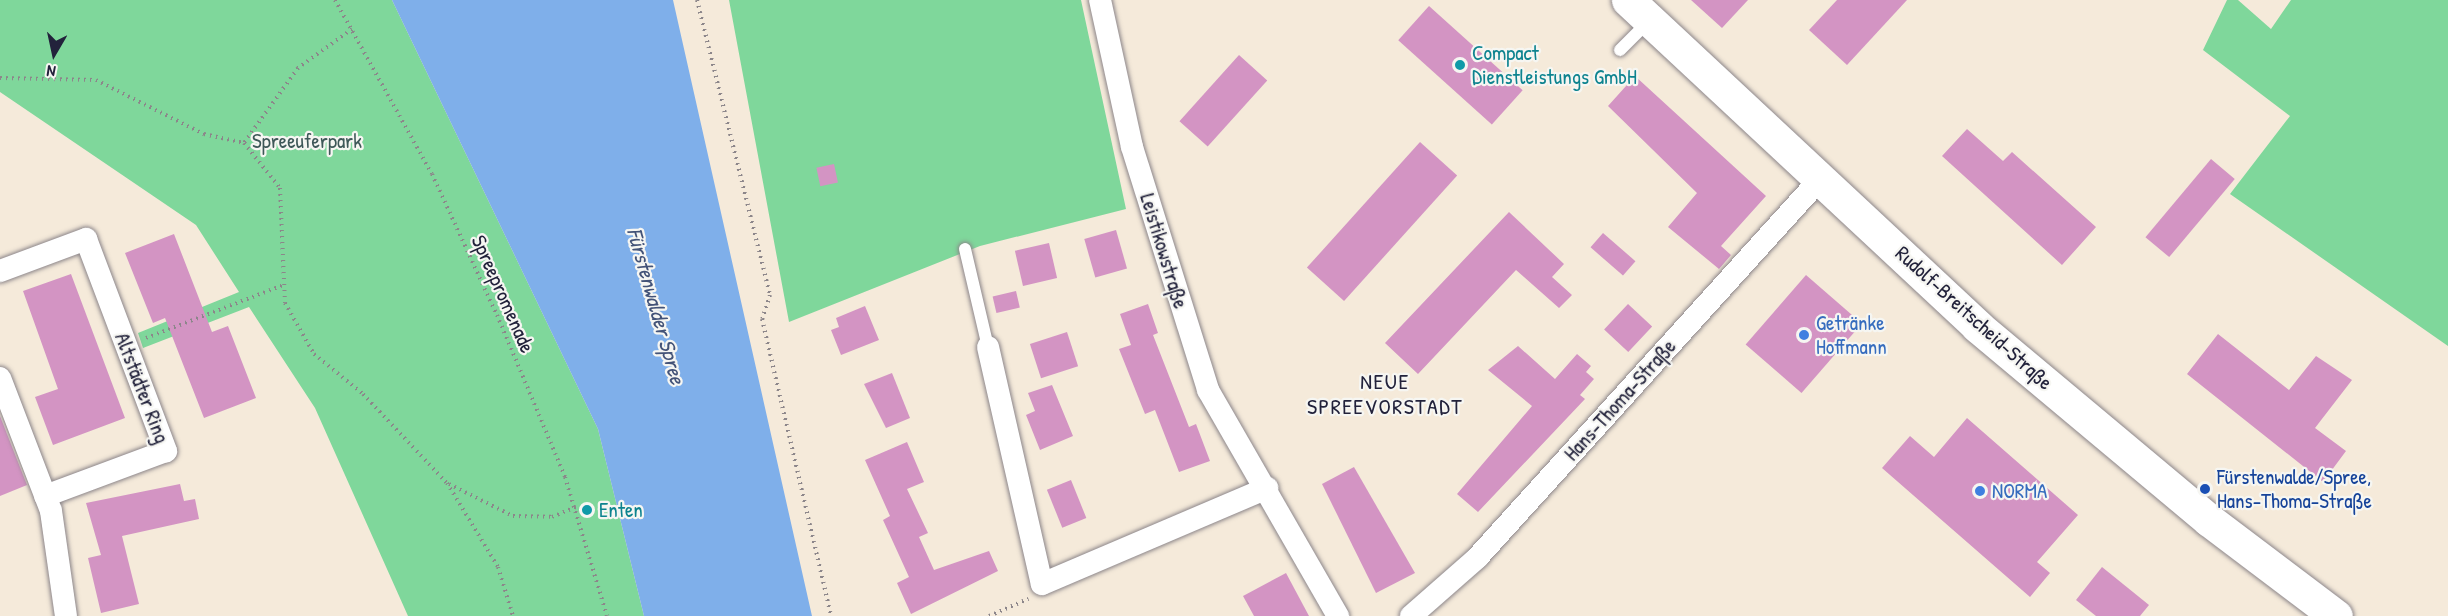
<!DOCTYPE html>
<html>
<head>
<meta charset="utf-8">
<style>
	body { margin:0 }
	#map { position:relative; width:2448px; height:616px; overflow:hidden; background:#f5eada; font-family:"Patrick Hand",sans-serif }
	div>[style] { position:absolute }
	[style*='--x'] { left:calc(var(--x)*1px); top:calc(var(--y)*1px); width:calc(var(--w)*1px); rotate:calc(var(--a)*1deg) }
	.green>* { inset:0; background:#7fd79b }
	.water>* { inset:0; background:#7fafea }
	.building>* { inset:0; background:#d394c3; transform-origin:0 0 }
	.path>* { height:4px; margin-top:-2px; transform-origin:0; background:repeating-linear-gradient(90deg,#8c868a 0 1.5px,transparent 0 6px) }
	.roads { filter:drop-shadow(0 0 2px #8c868a) drop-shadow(0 0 2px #8c868a) }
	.lane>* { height:12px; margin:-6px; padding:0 6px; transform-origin:6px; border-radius:6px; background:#fff }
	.street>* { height:22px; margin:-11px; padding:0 11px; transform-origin:11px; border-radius:11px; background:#fff }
	.secondary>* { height:33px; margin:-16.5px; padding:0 16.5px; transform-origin:16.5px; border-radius:16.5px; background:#fff }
	.dots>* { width:16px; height:16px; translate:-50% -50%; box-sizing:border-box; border:3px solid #f6f6f2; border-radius:50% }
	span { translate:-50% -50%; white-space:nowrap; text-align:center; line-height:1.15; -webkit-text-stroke:4.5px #f6f6f2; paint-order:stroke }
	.culture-label { font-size:21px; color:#0d838f }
	.left { translate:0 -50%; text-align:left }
	.park-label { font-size:21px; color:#3e5858 }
	.street-label { font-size:21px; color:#22223b }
	.shop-label { font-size:21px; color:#366cbe }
	.transit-label { font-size:21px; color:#164399 }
	.water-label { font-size:22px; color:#435378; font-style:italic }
	.neighbourhood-label { font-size:22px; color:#22223b; letter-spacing:1.5px }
	.north { position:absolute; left:24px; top:24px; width:60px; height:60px; -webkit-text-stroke:4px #f6f6f2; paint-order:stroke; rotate:189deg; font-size:16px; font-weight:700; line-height:24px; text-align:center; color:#22223b }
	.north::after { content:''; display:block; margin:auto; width:21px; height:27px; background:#22223b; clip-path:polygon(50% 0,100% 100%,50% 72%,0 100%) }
</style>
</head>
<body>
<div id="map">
	<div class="green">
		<i style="clip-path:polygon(0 0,392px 0,598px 429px,644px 616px,408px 616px,315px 408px,249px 307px,143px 348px,138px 333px,239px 292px,196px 225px,0 92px)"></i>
		<i style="clip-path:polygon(729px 0,1081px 0,1126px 209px,980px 246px,789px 322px)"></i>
		<i style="clip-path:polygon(2227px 0,2238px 0,2271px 29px,2291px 0,2448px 0,2448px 346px,2230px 194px,2290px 116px,2203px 50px)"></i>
	</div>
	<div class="water">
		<i style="clip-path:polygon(392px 0,673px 0,812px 616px,644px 616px,598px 429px)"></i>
	</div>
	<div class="building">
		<i style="clip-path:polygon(1691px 0,1748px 0,1722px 28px)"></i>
		<i style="clip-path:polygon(1837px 0,1907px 0,1847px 65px,1809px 30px)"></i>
		<i style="left:1429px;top:6px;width:126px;height:46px;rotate:42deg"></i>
		<i style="left:1239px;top:55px;width:38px;height:89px;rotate:42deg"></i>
		<i style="clip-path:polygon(1635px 76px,1766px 196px,1721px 246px,1731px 255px,1719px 269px,1668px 227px,1697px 193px,1608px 106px)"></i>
		<i style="clip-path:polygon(1967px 129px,2003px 161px,2012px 152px,2096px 227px,2062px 265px,1942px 156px)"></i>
		<i style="left:1420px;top:142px;width:50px;height:169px;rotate:42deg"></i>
		<i style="left:2211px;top:159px;width:31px;height:102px;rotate:40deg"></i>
		<i style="left:834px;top:164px;width:19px;height:18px;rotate:78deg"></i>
		<i style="clip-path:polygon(1509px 212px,1564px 264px,1552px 277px,1572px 295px,1559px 308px,1516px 270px,1418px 374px,1385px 343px)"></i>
		<i style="left:1116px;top:230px;width:40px;height:33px;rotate:74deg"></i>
		<i style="left:1603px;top:233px;width:43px;height:19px;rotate:41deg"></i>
		<i style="clip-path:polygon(174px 234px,212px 332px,228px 326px,256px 398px,204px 418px,165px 318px,153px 323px,125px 253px)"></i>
		<i style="left:1049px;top:243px;width:36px;height:35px;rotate:77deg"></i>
		<i style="clip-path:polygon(71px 274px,125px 418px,53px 445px,35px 397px,58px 389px,23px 291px)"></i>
		<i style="left:1806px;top:275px;width:74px;height:92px;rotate:41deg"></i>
		<i style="left:1016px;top:291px;width:17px;height:24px;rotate:77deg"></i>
		<i style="clip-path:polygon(1148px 304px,1158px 333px,1153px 335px,1189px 427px,1196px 424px,1210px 461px,1179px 472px,1155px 410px,1145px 414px,1119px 349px,1131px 345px,1120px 314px)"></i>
		<i style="left:1628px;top:304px;width:33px;height:35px;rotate:43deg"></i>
		<i style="clip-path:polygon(865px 306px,879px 340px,841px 355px,831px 330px,839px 327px,836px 318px)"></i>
		<i style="left:1067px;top:332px;width:36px;height:39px;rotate:72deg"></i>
		<i style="clip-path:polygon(2218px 334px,2289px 390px,2316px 356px,2352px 380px,2315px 428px,2346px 451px,2323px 482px,2187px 374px)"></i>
		<i style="clip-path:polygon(1518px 346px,1555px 379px,1577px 354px,1591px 366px,1586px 372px,1594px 379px,1580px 395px,1585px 399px,1478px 512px,1457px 494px,1532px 406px,1488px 370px)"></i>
		<i style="clip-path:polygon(892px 373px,910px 418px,886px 428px,864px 384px)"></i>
		<i style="clip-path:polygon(1052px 385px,1073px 436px,1040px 450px,1026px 415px,1035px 411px,1028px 393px)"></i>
		<i style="clip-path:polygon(0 416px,27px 485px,0 496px)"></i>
		<i style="clip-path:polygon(1967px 418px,2078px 515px,2037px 562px,2050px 573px,2030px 597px,1882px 468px,1910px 436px,1934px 457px)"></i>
		<i style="clip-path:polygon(907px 442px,924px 482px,907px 489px,928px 533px,919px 537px,934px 570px,989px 551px,998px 571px,911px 614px,897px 583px,909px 577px,883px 520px,890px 516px,865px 460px)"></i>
		<i style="clip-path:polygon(1354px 467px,1415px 573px,1376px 593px,1322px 484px)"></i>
		<i style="left:1071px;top:480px;width:41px;height:26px;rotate:68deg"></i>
		<i style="clip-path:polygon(180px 484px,184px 501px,195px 499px,199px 519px,122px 536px,139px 604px,101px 613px,88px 558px,101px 555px,86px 503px)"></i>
		<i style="clip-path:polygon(2102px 567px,2149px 605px,2140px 616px,2096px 616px,2076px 600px)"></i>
		<i style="clip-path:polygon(1286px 573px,1309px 616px,1254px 616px,1243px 596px)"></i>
	</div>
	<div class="path">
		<i style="--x:335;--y:0;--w:199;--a:60.9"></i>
		<i style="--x:432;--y:174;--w:155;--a:65.3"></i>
		<i style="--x:497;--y:315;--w:176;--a:67.2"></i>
		<i style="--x:565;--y:477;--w:145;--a:73.2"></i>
		<i style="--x:697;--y:0;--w:304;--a:76.1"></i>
		<i style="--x:770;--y:295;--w:25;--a:108"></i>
		<i style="--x:762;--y:319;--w:305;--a:76.9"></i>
		<i style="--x:352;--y:29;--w:67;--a:144.2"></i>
		<i style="--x:298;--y:68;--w:92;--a:125.8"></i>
		<i style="--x:244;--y:143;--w:58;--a:51.3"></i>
		<i style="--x:280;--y:188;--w:115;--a:87.5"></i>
		<i style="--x:285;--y:303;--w:59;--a:60.4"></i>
		<i style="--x:314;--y:354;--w:63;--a:39.2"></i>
		<i style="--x:363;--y:394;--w:122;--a:46.7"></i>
		<i style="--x:447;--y:483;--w:98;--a:58.7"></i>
		<i style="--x:498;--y:567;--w:51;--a:73"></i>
		<i style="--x:0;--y:78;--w:96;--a:1.2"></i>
		<i style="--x:96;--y:80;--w:121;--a:26.6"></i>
		<i style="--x:204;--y:134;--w:41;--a:12.7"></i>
		<i style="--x:146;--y:338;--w:147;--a:-21.1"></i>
		<i style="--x:449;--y:484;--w:72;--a:26.6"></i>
		<i style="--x:513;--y:516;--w:39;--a:1"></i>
		<i style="--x:552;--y:517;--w:26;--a:-23"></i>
		<i style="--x:989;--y:616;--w:43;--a:-23.6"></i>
	</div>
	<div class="roads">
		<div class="lane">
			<i style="--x:1620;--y:50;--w:41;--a:-45"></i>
			<i style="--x:965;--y:249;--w:101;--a:76.8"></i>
		</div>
		<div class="street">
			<i style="--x:1100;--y:0;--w:150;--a:77.7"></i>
			<i style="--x:1132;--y:147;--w:255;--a:72.6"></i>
			<i style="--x:1208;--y:390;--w:261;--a:60.1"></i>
			<i style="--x:0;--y:271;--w:92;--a:-20.4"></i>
			<i style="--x:86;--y:239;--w:227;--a:69.3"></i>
			<i style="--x:166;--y:451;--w:129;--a:159.6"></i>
			<i style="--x:988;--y:347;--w:243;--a:77.2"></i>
			<i style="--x:1042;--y:584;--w:245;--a:-23.1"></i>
			<i style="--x:0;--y:378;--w:142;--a:69"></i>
			<i style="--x:51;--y:511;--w:106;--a:81.9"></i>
			<i style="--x:1411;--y:616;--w:88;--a:-41.3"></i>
			<i style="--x:1477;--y:558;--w:514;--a:-47.84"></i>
		</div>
		<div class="secondary">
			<i style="--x:1628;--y:0;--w:478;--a:43"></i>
			<i style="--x:1977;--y:326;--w:302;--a:39.9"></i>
			<i style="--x:2209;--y:520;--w:159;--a:37.1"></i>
		</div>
	</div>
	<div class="dots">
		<i style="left:1460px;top:65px;background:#0f9aa8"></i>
		<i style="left:1804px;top:335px;background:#3f7fe0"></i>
		<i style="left:2205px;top:489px;background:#1a4fb4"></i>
		<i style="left:1980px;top:491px;background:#3f7fe0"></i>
		<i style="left:587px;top:510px;background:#0f9aa8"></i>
	</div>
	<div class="culture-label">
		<span class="left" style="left:1472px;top:65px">Compact<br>Dienstleistungs GmbH</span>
		<span class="left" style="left:599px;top:510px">Enten</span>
	</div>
	<div class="park-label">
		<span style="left:307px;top:141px">Spreeuferpark</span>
	</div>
	<div class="street-label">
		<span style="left:1164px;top:251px;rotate:73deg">Leistikowstraße</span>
		<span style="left:503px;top:294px;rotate:66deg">Spreepromenade</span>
		<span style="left:1974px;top:318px;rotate:42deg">Rudolf-Breitscheid-Straße</span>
		<span style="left:142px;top:388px;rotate:69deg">Altstädter Ring</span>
		<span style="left:1620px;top:400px;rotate:-48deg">Hans-Thoma-Straße</span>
	</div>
	<div class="shop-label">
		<span class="left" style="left:1816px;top:335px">Getränke<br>Hoffmann</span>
		<span class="left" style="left:1992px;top:491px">NORMA</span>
	</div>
	<div class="transit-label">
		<span class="left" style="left:2217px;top:489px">Fürstenwalde/Spree,<br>Hans-Thoma-Straße</span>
	</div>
	<div class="water-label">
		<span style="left:656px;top:306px;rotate:74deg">Fürstenwalder Spree</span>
	</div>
	<div class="neighbourhood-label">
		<span style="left:1385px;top:394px">NEUE<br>SPREEVORSTADT</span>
	</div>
	<div class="north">N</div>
</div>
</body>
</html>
